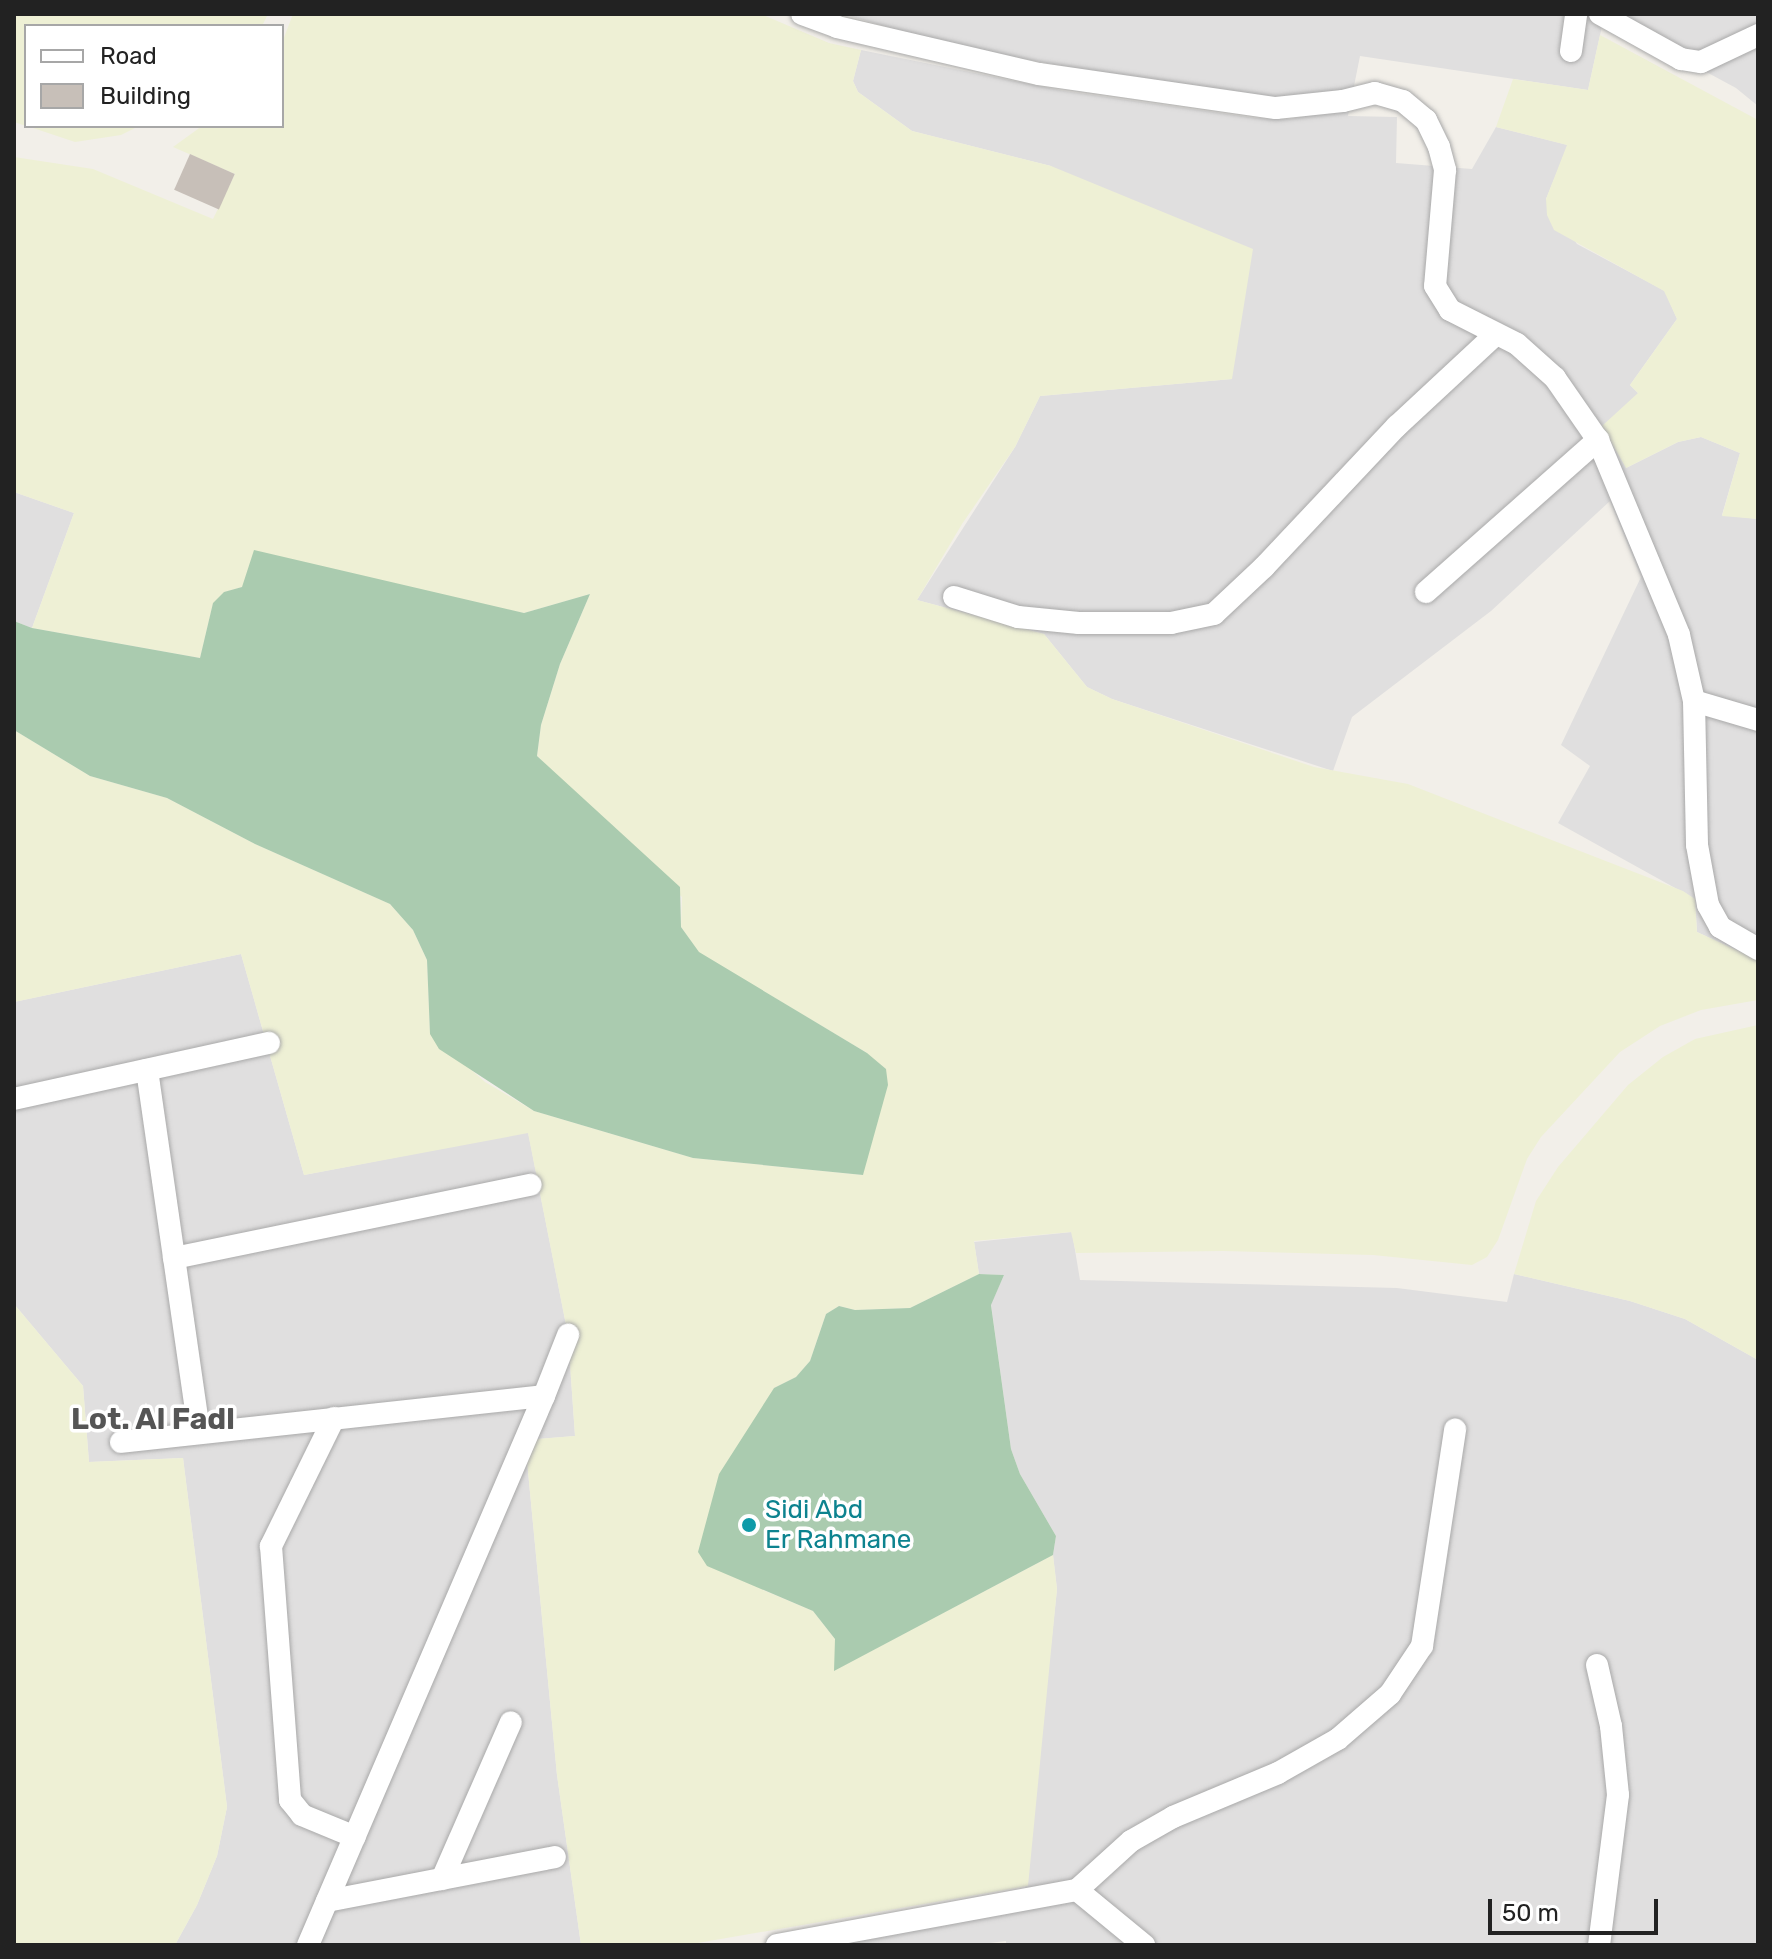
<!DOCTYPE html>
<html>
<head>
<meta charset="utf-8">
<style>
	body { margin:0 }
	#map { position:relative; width:1772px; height:1959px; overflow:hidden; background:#f2efe9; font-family:Rubik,sans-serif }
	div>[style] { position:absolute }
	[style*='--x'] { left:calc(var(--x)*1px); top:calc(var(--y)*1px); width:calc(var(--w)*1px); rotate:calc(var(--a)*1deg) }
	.residential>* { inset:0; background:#e0dfdf }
	.farmland>* { inset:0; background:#eef0d5 }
	.cemetery>* { inset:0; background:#aacbaf }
	.building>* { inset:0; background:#c7bfb8; transform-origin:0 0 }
	.roads { filter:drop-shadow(0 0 2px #a9a9a9) drop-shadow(0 0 2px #a9a9a9) }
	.minor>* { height:22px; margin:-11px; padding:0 11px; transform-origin:11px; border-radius:11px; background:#fff }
	.dots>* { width:22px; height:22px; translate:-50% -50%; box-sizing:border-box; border:4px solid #fff; border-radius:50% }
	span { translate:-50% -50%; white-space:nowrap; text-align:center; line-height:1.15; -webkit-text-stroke:7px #fff; paint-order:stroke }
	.culture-label { font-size:26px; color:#0d838f }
	.left { translate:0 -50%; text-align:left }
	.quarter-label { font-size:30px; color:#555; font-weight:700 }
	.frame { position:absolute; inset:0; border:16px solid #222; pointer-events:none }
	.legend { position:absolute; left:24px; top:24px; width:260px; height:104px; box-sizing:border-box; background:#fff; border:2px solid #a7a7a7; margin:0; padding:10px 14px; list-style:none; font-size:24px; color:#222 }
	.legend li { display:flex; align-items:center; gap:16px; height:40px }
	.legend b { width:40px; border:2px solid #a7a7a7 }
	.scale { position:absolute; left:1488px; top:1899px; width:170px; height:36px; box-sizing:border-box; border:4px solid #222; border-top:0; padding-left:10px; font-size:24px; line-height:28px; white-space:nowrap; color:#222; -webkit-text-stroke:6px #fff; paint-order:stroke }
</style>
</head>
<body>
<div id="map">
	<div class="residential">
		<i style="clip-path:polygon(843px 14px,1758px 14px,1758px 106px,1736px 88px,1604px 17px,1588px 90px,1360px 56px,1348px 116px,1397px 117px,1396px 163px,1472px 169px,1496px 127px,1568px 145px,1546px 199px,1577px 244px,1665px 291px,1677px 319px,1630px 385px,1638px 393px,1626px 468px,1678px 442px,1701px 437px,1740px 453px,1722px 515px,1758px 519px,1758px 960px,1697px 932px,1695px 899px,1558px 823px,1590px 766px,1561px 745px,1641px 577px,1610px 501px,1491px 611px,1352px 717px,1333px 771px,1112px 699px,1087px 687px,1044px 634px,917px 600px,1015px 447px,1040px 396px,1232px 379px,1051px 166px,912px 131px,858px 92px,853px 81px,861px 50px,1064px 91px,1255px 118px,1290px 119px,1321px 113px,952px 46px)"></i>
		<i style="clip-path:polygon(14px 492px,74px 513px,32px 628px,14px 621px)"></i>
		<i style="clip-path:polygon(241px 954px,304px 1175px,528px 1132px,568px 1335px,575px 1436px,525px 1440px,557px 1775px,581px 1945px,175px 1945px,197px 1905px,217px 1856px,227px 1807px,183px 1458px,89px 1462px,83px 1386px,14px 1304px,14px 1002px)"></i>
		<i style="clip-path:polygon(1072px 1232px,1080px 1280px,1397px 1288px,1507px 1302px,1514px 1274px,1630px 1301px,1685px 1319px,1758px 1360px,1758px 1945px,1006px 1945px,1006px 1941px,974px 1945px,851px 1945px,853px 1931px,1024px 1900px,1057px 1589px,1053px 1555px,1056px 1536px,1020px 1474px,1011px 1449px,991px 1304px,1004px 1275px,979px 1274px,974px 1242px)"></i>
	</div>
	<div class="farmland">
		<i style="clip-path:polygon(14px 14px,268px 14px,262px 26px,26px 26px,26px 126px,14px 122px)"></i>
		<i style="clip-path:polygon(293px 14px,761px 14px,829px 43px,861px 50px,853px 81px,858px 92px,912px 131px,1051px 166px,1253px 249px,1232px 379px,1040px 396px,1015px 447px,962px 524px,917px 600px,1044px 634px,1087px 687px,1112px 699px,1314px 767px,1408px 784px,1683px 891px,1695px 899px,1697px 932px,1758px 960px,1758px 1000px,1701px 1010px,1660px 1026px,1620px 1052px,1541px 1137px,1527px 1159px,1498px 1240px,1487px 1257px,1472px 1265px,1373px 1255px,1223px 1251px,1076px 1253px,1071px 1232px,974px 1241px,979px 1274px,910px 1308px,855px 1310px,839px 1306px,826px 1314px,810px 1361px,796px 1377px,774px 1388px,763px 1590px,813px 1611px,835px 1639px,835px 1670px,1053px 1555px,1057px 1589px,1028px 1886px,686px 1945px,581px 1945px,557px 1775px,525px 1440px,575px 1436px,568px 1335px,528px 1133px,304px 1175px,241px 954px,14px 1002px,14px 730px,90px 776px,167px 798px,255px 844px,390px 904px,413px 930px,427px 960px,430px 1033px,485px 1082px,534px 1111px,693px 1158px,863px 1175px,867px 1053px,699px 953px,681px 927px,682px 897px,537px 756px,541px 725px,560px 664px,590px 594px,524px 613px,477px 604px,242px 587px,225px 592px,213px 604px,200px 658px,32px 628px,74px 513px,14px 492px,14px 157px,93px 169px,213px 219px,235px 174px,173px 147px,202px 126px,282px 126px,282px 43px)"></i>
		<i style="clip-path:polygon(1600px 35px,1758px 120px,1758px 519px,1722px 516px,1740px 453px,1701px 437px,1678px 442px,1626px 468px,1602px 426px,1638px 393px,1630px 385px,1677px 319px,1664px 291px,1554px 230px,1547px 215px,1546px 199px,1567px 145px,1496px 127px,1513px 79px,1588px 90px)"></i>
		<i style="clip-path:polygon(27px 126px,139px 126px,121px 135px,75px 142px)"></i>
		<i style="clip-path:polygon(1758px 1025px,1758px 1360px,1685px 1319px,1630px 1301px,1514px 1274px,1536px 1201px,1558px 1167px,1628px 1085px,1663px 1057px,1695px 1039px)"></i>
		<i style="clip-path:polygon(14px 1304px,83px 1386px,89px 1462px,183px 1458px,227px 1807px,217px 1856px,197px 1905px,175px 1945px,14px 1943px)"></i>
	</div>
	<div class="cemetery">
		<i style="clip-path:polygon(254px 550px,524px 613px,590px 594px,560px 664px,541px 725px,537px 756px,680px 887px,681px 927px,699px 952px,867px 1053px,886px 1069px,888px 1085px,863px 1175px,693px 1158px,534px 1111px,439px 1049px,430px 1034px,427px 960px,413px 930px,390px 904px,255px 844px,167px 798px,90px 776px,14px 730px,14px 621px,32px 628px,200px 658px,213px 603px,224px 592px,242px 587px)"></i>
		<i style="clip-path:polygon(979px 1274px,1004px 1275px,991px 1305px,1011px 1449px,1020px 1474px,1056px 1536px,1053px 1555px,834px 1671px,835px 1639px,813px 1611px,707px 1566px,698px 1552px,719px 1474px,774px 1388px,796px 1377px,810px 1361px,826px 1314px,839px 1306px,855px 1310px,910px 1308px)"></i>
	</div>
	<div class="building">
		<i style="left:190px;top:154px;width:49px;height:39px;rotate:24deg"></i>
	</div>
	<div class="roads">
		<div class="minor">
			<i style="--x:802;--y:14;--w:37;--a:20"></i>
			<i style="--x:837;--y:27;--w:207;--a:13.1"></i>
			<i style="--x:1039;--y:74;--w:239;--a:8.2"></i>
			<i style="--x:1276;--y:108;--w:67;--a:-6"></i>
			<i style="--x:1343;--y:101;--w:33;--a:-14"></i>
			<i style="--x:1375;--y:93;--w:29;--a:16"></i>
			<i style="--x:1403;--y:101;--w:30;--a:40"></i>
			<i style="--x:1426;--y:120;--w:30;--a:64"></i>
			<i style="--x:1439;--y:147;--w:24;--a:75"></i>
			<i style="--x:1445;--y:170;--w:116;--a:94.9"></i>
			<i style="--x:1435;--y:286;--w:28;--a:58"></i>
			<i style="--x:1450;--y:310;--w:75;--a:26.9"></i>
			<i style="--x:1517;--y:344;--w:51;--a:41.8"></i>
			<i style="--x:1555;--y:378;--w:75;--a:55.3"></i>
			<i style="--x:1598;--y:440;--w:211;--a:67.4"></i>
			<i style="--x:1679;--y:635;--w:68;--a:77.2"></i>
			<i style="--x:1694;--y:701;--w:144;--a:88.8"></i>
			<i style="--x:1697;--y:845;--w:61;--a:79.6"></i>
			<i style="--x:1708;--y:905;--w:25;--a:61"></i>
			<i style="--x:1720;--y:927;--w:44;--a:30.1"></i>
			<i style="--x:1600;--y:14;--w:93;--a:29.1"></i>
			<i style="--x:1681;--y:59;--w:20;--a:9"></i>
			<i style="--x:1701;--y:62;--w:63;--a:-25.3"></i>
			<i style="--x:1571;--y:51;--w:37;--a:-82"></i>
			<i style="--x:1426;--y:592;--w:230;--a:-41.5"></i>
			<i style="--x:954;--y:597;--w:67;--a:17.4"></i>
			<i style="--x:1018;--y:617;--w:61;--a:5.6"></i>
			<i style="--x:1079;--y:623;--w:92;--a:0"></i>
			<i style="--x:1171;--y:623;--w:44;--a:-11.8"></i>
			<i style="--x:1214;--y:614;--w:69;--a:-43.2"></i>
			<i style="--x:1264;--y:567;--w:194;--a:-46.7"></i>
			<i style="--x:1397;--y:426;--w:135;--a:-42.9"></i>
			<i style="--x:1694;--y:701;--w:67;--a:16.5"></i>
			<i style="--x:147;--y:1070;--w:366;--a:81.8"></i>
			<i style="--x:14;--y:1099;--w:261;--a:-12.4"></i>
			<i style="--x:174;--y:1258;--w:364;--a:-11.6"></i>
			<i style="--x:334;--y:1418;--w:143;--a:116.2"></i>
			<i style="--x:271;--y:1546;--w:255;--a:85.7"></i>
			<i style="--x:290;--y:1800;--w:19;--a:51"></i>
			<i style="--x:302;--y:1815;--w:57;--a:22.5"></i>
			<i style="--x:121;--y:1442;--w:425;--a:-6.2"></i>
			<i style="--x:544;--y:1396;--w:66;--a:-68.5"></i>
			<i style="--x:1597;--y:1665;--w:63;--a:77.1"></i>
			<i style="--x:1611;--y:1726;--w:69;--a:84.2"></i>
			<i style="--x:1618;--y:1795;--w:151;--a:97.2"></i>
			<i style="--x:442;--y:1879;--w:171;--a:-66.3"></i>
			<i style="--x:1077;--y:1890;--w:73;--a:-42.2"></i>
			<i style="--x:1131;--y:1841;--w:48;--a:-29.7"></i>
			<i style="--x:1173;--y:1817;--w:114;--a:-22.7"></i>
			<i style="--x:1278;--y:1773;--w:69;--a:-29.5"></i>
			<i style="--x:1338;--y:1739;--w:69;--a:-40.9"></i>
			<i style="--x:1390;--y:1694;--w:58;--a:-56.3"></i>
			<i style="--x:1422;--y:1646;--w:219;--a:-81.3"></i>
			<i style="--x:327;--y:1901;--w:232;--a:-10.9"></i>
			<i style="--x:308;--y:1945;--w:598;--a:-66.74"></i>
			<i style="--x:777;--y:1945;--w:305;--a:-10.4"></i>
			<i style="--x:1077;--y:1890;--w:87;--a:39.4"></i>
		</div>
	</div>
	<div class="dots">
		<i style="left:749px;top:1525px;background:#0f9aa8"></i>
	</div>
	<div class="culture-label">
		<span class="left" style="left:765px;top:1525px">Sidi Abd<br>Er Rahmane</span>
	</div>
	<div class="quarter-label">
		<span style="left:153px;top:1419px">Lot. Al Fadl</span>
	</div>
	<div class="frame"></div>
	<ul class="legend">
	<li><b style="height:10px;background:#fff"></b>Road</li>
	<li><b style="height:22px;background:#c7bfb8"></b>Building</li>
	</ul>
	<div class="scale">50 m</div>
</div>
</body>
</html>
